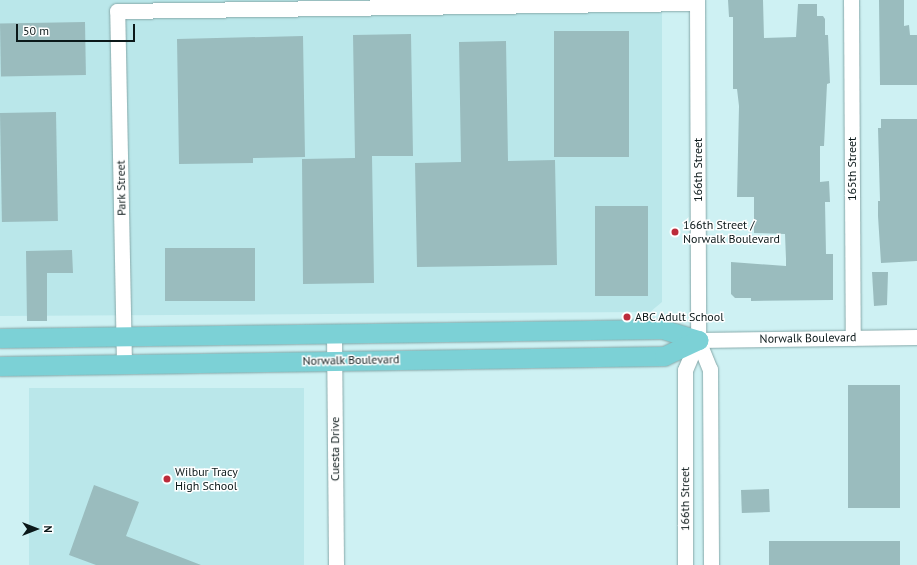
<!DOCTYPE html>
<html>
<head>
<meta charset="utf-8">
<style>
	body { margin:0 }
	#map { position:relative; width:917px; height:565px; overflow:hidden; background:#cef1f3; font-family:"PT Sans",sans-serif }
	div>[style] { position:absolute }
	[style*='--x'] { left:calc(var(--x)*1px); top:calc(var(--y)*1px); width:calc(var(--w)*1px); rotate:calc(var(--a)*1deg) }
	.built>* { inset:0; background:#bae7ea; transform-origin:0 0 }
	.building>* { inset:0; background:#9abcbe; transform-origin:0 0 }
	.roads { filter:drop-shadow(0 0 1px #86a8a9) drop-shadow(0 0 1px #86a8a9) }
	.minor>* { height:15px; margin:-7.5px; padding:0 7.5px; transform-origin:7.5px; border-radius:7.5px; background:#fff }
	.major>* { height:19px; margin:-9.5px; padding:0 9.5px; transform-origin:9.5px; border-radius:9.5px; background:#7cd1d6 }
	.dots>* { width:11px; height:11px; translate:-50% -50%; box-sizing:border-box; border:2px solid #fff; border-radius:50% }
	span { translate:-50% -50%; white-space:nowrap; text-align:center; line-height:1.15; -webkit-text-stroke:3px #fff; paint-order:stroke }
	.street-label { font-size:12px; color:#0b1819 }
	.poi-label { font-size:12px; color:#0b1819 }
	.left { translate:0 -50%; text-align:left }
	.north { position:absolute; left:16px; top:509px; width:40px; height:40px; -webkit-text-stroke:3px #fff; paint-order:stroke; rotate:90deg; font-size:11px; font-weight:700; line-height:16px; text-align:center; color:#0b1819 }
	.north::after { content:''; display:block; margin:auto; width:14px; height:18px; background:#0b1819; clip-path:polygon(50% 0,100% 100%,50% 72%,0 100%) }
	.scale { position:absolute; left:16px; top:24px; width:119px; height:18px; box-sizing:border-box; border:2px solid #0b1819; border-top:0; padding-left:5px; font-size:12px; line-height:14px; white-space:nowrap; color:#0b1819; -webkit-text-stroke:3px #fff; paint-order:stroke }
</style>
</head>
<body>
<div id="map">
	<div class="built">
		<i style="clip-path:polygon(0 0,662px 0,662px 302px,650px 312px,0 316px)"></i>
		<i style="left:304px;top:388px;width:177px;height:275px;rotate:90deg"></i>
	</div>
	<div class="building">
		<i style="clip-path:polygon(728px 0,763px 0,764px 38px,796px 37px,798px 4px,817px 4px,817px 16px,823px 16px,825px 19px,825px 35px,828px 35px,830px 83px,827px 84px,824px 146px,820px 146px,820px 182px,829px 181px,830px 202px,825px 202px,826px 254px,833px 254px,833px 300px,751px 301px,751px 298px,735px 298px,731px 294px,731px 262px,786px 266px,786px 259px,785px 234px,754px 233px,754px 197px,737px 197px,739px 106px,737px 89px,733px 89px,733px 17px,729px 17px)"></i>
		<i style="clip-path:polygon(879px 0,904px 0,904px 26px,909px 25px,910px 35px,917px 35px,917px 85px,880px 85px)"></i>
		<i style="left:85px;top:22px;width:53px;height:85px;rotate:89deg"></i>
		<i style="left:629px;top:31px;width:126px;height:75px;rotate:90deg"></i>
		<i style="clip-path:polygon(411px 34px,413px 156px,372px 156px,374px 283px,303px 284px,302px 159px,355px 158px,353px 35px)"></i>
		<i style="clip-path:polygon(303px 36px,305px 157px,253px 158px,253px 163px,179px 164px,177px 39px)"></i>
		<i style="clip-path:polygon(506px 41px,508px 161px,555px 160px,557px 265px,417px 267px,415px 163px,461px 162px,459px 42px)"></i>
		<i style="left:56px;top:112px;width:109px;height:56px;rotate:89deg"></i>
		<i style="clip-path:polygon(881px 119px,917px 119px,917px 261px,881px 263px,878px 216px,878px 201px,880px 201px,878px 128px,881px 128px)"></i>
		<i style="left:595px;top:206px;width:53px;height:90px"></i>
		<i style="left:255px;top:248px;width:53px;height:90px;rotate:90deg"></i>
		<i style="clip-path:polygon(72px 250px,73px 273px,47px 273px,47px 321px,27px 321px,26px 251px)"></i>
		<i style="clip-path:polygon(872px 272px,888px 272px,887px 305px,874px 306px)"></i>
		<i style="left:848px;top:385px;width:52px;height:123px"></i>
		<i style="clip-path:polygon(94px 485px,139px 502px,126px 536px,201px 565px,96px 565px,69px 555px)"></i>
		<i style="left:769px;top:489px;width:23px;height:28px;rotate:88deg"></i>
		<i style="left:900px;top:541px;width:24px;height:131px;rotate:90deg"></i>
	</div>
	<div class="roads">
		<div class="minor">
			<i style="--x:697;--y:0;--w:340;--a:89.8"></i>
			<i style="--x:698;--y:340;--w:31;--a:68"></i>
			<i style="--x:710;--y:369;--w:196;--a:89.7"></i>
			<i style="--x:851;--y:0;--w:338;--a:89.7"></i>
			<i style="--x:334;--y:333;--w:232;--a:89.5"></i>
			<i style="--x:698;--y:340;--w:219;--a:-0.8"></i>
			<i style="--x:124;--y:364;--w:353;--a:-91.1"></i>
			<i style="--x:117;--y:11;--w:580;--a:-0.79"></i>
			<i style="--x:685;--y:565;--w:195;--a:-90"></i>
			<i style="--x:685;--y:370;--w:33;--a:-67"></i>
		</div>
		<div class="major">
			<i style="--x:0;--y:338;--w:662;--a:-0.78"></i>
			<i style="--x:662;--y:329;--w:38;--a:17"></i>
			<i style="--x:0;--y:366;--w:664;--a:-0.86"></i>
			<i style="--x:664;--y:356;--w:38;--a:-25"></i>
		</div>
	</div>
	<div class="dots">
		<i style="left:675px;top:232px;background:#bc2c3b"></i>
		<i style="left:627px;top:317px;background:#bc2c3b"></i>
		<i style="left:167px;top:479px;background:#bc2c3b"></i>
	</div>
	<div class="street-label">
		<span style="left:852px;top:169px;rotate:-90deg">165th Street</span>
		<span style="left:698px;top:170px;rotate:-90deg">166th Street</span>
		<span style="left:121px;top:188px;rotate:-91deg">Park Street</span>
		<span style="left:808px;top:338px;rotate:-1deg">Norwalk Boulevard</span>
		<span style="left:351px;top:360px;rotate:-1deg">Norwalk Boulevard</span>
		<span style="left:335px;top:449px;rotate:-90deg">Cuesta Drive</span>
		<span style="left:685px;top:499px;rotate:-90deg">166th Street</span>
	</div>
	<div class="poi-label">
		<span class="left" style="left:683px;top:232px">166th Street /<br>Norwalk Boulevard</span>
		<span class="left" style="left:635px;top:317px">ABC Adult School</span>
		<span class="left" style="left:175px;top:479px">Wilbur Tracy<br>High School</span>
	</div>
	<div class="north">N</div>
	<div class="scale">50 m</div>
</div>
</body>
</html>
